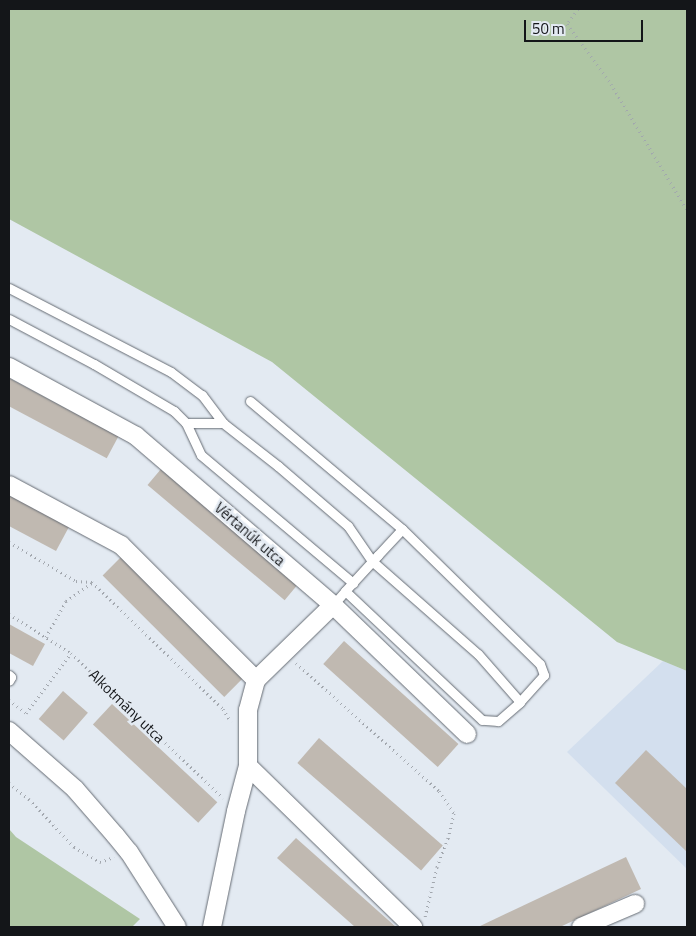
<!DOCTYPE html>
<html>
<head>
<meta charset="utf-8">
<style>
	body { margin:0 }
	#map { position:relative; width:696px; height:936px; overflow:hidden; background:#e3eaf2; font-family:"Titillium Web",sans-serif }
	div>[style] { position:absolute }
	[style*='--x'] { left:calc(var(--x)*1px); top:calc(var(--y)*1px); width:calc(var(--w)*1px); rotate:calc(var(--a)*1deg) }
	.built>* { inset:0; background:#d3dfee }
	.green>* { inset:0; background:#afc6a4 }
	.building>* { inset:0; background:#c0b9b1; transform-origin:0 0 }
	.path>* { height:3px; margin-top:-1.5px; transform-origin:0; background:repeating-linear-gradient(90deg,#a2a7ae 0 1px,transparent 0 5px) }
	.roads { filter:drop-shadow(0 0 1px #656b73) drop-shadow(0 0 1px #656b73) }
	.lane>* { height:9px; margin:-4.5px; padding:0 4.5px; transform-origin:4.5px; border-radius:4.5px; background:#fff }
	.street>* { height:18px; margin:-9px; padding:0 9px; transform-origin:9px; border-radius:9px; background:#fff }
	span { translate:-50% -50%; white-space:nowrap; text-align:center; line-height:1.15; -webkit-text-stroke:5px #e3eaf2; paint-order:stroke }
	.street-label { font-size:15px; color:#141619 }
	.frame { position:absolute; inset:0; border:10px solid #141619; pointer-events:none }
	.scale { position:absolute; left:524px; top:20px; width:119px; height:22px; box-sizing:border-box; border:2px solid #141619; border-top:0; padding-left:6px; font-size:15px; line-height:18px; white-space:nowrap; color:#141619; -webkit-text-stroke:4px #e3eaf2; paint-order:stroke }
</style>
</head>
<body>
<div id="map">
	<div class="built">
		<i style="clip-path:polygon(663px 661px,687px 671px,687px 869px,567px 752px)"></i>
	</div>
	<div class="green">
		<i style="clip-path:polygon(9px 9px,687px 9px,687px 671px,617px 642px,272px 362px,9px 219px)"></i>
		<i style="clip-path:polygon(9px 829px,16px 837px,140px 919px,132px 927px,9px 927px)"></i>
	</div>
	<div class="building">
		<i style="left:9px;top:378px;width:124px;height:25px;rotate:28deg"></i>
		<i style="left:161px;top:469px;width:179px;height:21px;rotate:40deg"></i>
		<i style="clip-path:polygon(9px 493px,70px 525px,56px 551px,9px 526px)"></i>
		<i style="left:121px;top:557px;width:172px;height:26px;rotate:45deg"></i>
		<i style="clip-path:polygon(9px 624px,45px 644px,33px 666px,9px 653px)"></i>
		<i style="left:344px;top:641px;width:154px;height:31px;rotate:42deg"></i>
		<i style="left:63px;top:691px;width:33px;height:37px;rotate:41deg"></i>
		<i style="left:112px;top:704px;width:144px;height:28px;rotate:43deg"></i>
		<i style="left:319px;top:738px;width:164px;height:33px;rotate:41deg"></i>
		<i style="clip-path:polygon(646px 750px,687px 789px,687px 852px,615px 783px)"></i>
		<i style="clip-path:polygon(296px 838px,396px 927px,355px 927px,277px 858px)"></i>
		<i style="clip-path:polygon(626px 857px,641px 889px,560px 927px,478px 927px)"></i>
	</div>
	<div class="path">
		<i style="--x:578;--y:9;--w:19;--a:126"></i>
		<i style="--x:567;--y:24;--w:74;--a:53.7"></i>
		<i style="--x:611;--y:84;--w:147;--a:58.9"></i>
		<i style="--x:9;--y:542;--w:78;--a:30.2"></i>
		<i style="--x:76;--y:581;--w:16;--a:4"></i>
		<i style="--x:92;--y:582;--w:182;--a:44.1"></i>
		<i style="--x:223;--y:709;--w:15;--a:58"></i>
		<i style="--x:9;--y:614;--w:73;--a:32.2"></i>
		<i style="--x:71;--y:653;--w:210;--a:43.6"></i>
		<i style="--x:46;--y:637;--w:41;--a:-60.9"></i>
		<i style="--x:66;--y:601;--w:32;--a:-35"></i>
		<i style="--x:296;--y:663;--w:192;--a:41.8"></i>
		<i style="--x:439;--y:791;--w:27;--a:56"></i>
		<i style="--x:454;--y:813;--w:26;--a:103"></i>
		<i style="--x:448;--y:838;--w:31;--a:111"></i>
		<i style="--x:437;--y:867;--w:51;--a:103.5"></i>
		<i style="--x:9;--y:700;--w:21;--a:37"></i>
		<i style="--x:26;--y:713;--w:75;--a:-53.1"></i>
		<i style="--x:9;--y:783;--w:26;--a:39"></i>
		<i style="--x:29;--y:799;--w:66;--a:46.8"></i>
		<i style="--x:74;--y:847;--w:30;--a:30"></i>
		<i style="--x:100;--y:862;--w:15;--a:-20"></i>
	</div>
	<div class="roads">
		<div class="lane">
			<i style="--x:9;--y:288;--w:182;--a:27.4"></i>
			<i style="--x:171;--y:372;--w:39;--a:37"></i>
			<i style="--x:202;--y:395;--w:35;--a:53"></i>
			<i style="--x:9;--y:319;--w:96;--a:27.9"></i>
			<i style="--x:94;--y:364;--w:93;--a:30.4"></i>
			<i style="--x:174;--y:411;--w:17;--a:45"></i>
			<i style="--x:186;--y:423;--w:35;--a:65"></i>
			<i style="--x:201;--y:455;--w:199;--a:40.1"></i>
			<i style="--x:250;--y:401;--w:199;--a:40.1"></i>
			<i style="--x:186;--y:423;--w:37;--a:0"></i>
			<i style="--x:223;--y:423;--w:70;--a:38"></i>
			<i style="--x:278;--y:466;--w:92;--a:40.6"></i>
			<i style="--x:348;--y:526;--w:42;--a:55.6"></i>
			<i style="--x:372;--y:561;--w:141;--a:41.3"></i>
			<i style="--x:478;--y:654;--w:64;--a:48.8"></i>
			<i style="--x:333;--y:605;--w:18;--a:-49"></i>
			<i style="--x:345;--y:591;--w:49;--a:-47.5"></i>
			<i style="--x:378;--y:555;--w:35;--a:-47"></i>
			<i style="--x:402;--y:529;--w:193;--a:44.4"></i>
			<i style="--x:540;--y:664;--w:12;--a:70"></i>
			<i style="--x:544;--y:675;--w:38;--a:132"></i>
			<i style="--x:519;--y:703;--w:28;--a:139"></i>
			<i style="--x:498;--y:721;--w:16;--a:-176"></i>
			<i style="--x:482;--y:720;--w:188;--a:-136.7"></i>
			<i style="--x:9;--y:675;--w:3;--a:45"></i>
			<i style="--x:11;--y:677;--w:4;--a:117"></i>
		</div>
		<div class="street">
			<i style="--x:9;--y:367;--w:145;--a:28.5"></i>
			<i style="--x:136;--y:436;--w:260;--a:40.6"></i>
			<i style="--x:333;--y:605;--w:186;--a:43.9"></i>
			<i style="--x:9;--y:485;--w:127;--a:28.2"></i>
			<i style="--x:121;--y:545;--w:191;--a:45"></i>
			<i style="--x:9;--y:731;--w:88;--a:41.3"></i>
			<i style="--x:75;--y:789;--w:61;--a:49"></i>
			<i style="--x:115;--y:835;--w:22;--a:51"></i>
			<i style="--x:129;--y:852;--w:89;--a:57.4"></i>
			<i style="--x:248;--y:766;--w:231;--a:44.3"></i>
			<i style="--x:212;--y:927;--w:118;--a:-78.3"></i>
			<i style="--x:236;--y:811;--w:47;--a:-75.1"></i>
			<i style="--x:248;--y:766;--w:56;--a:-90"></i>
			<i style="--x:248;--y:710;--w:31;--a:-75"></i>
			<i style="--x:256;--y:680;--w:107;--a:-44.2"></i>
			<i style="--x:581;--y:927;--w:59;--a:-23.1"></i>
		</div>
	</div>
	<div class="street-label">
		<span style="left:250px;top:534px;rotate:41deg">Vértanúk utca</span>
		<span style="left:127px;top:706px;rotate:44deg">Alkotmány utca</span>
	</div>
	<div class="frame"></div>
	<div class="scale">50 m</div>
</div>
</body>
</html>
